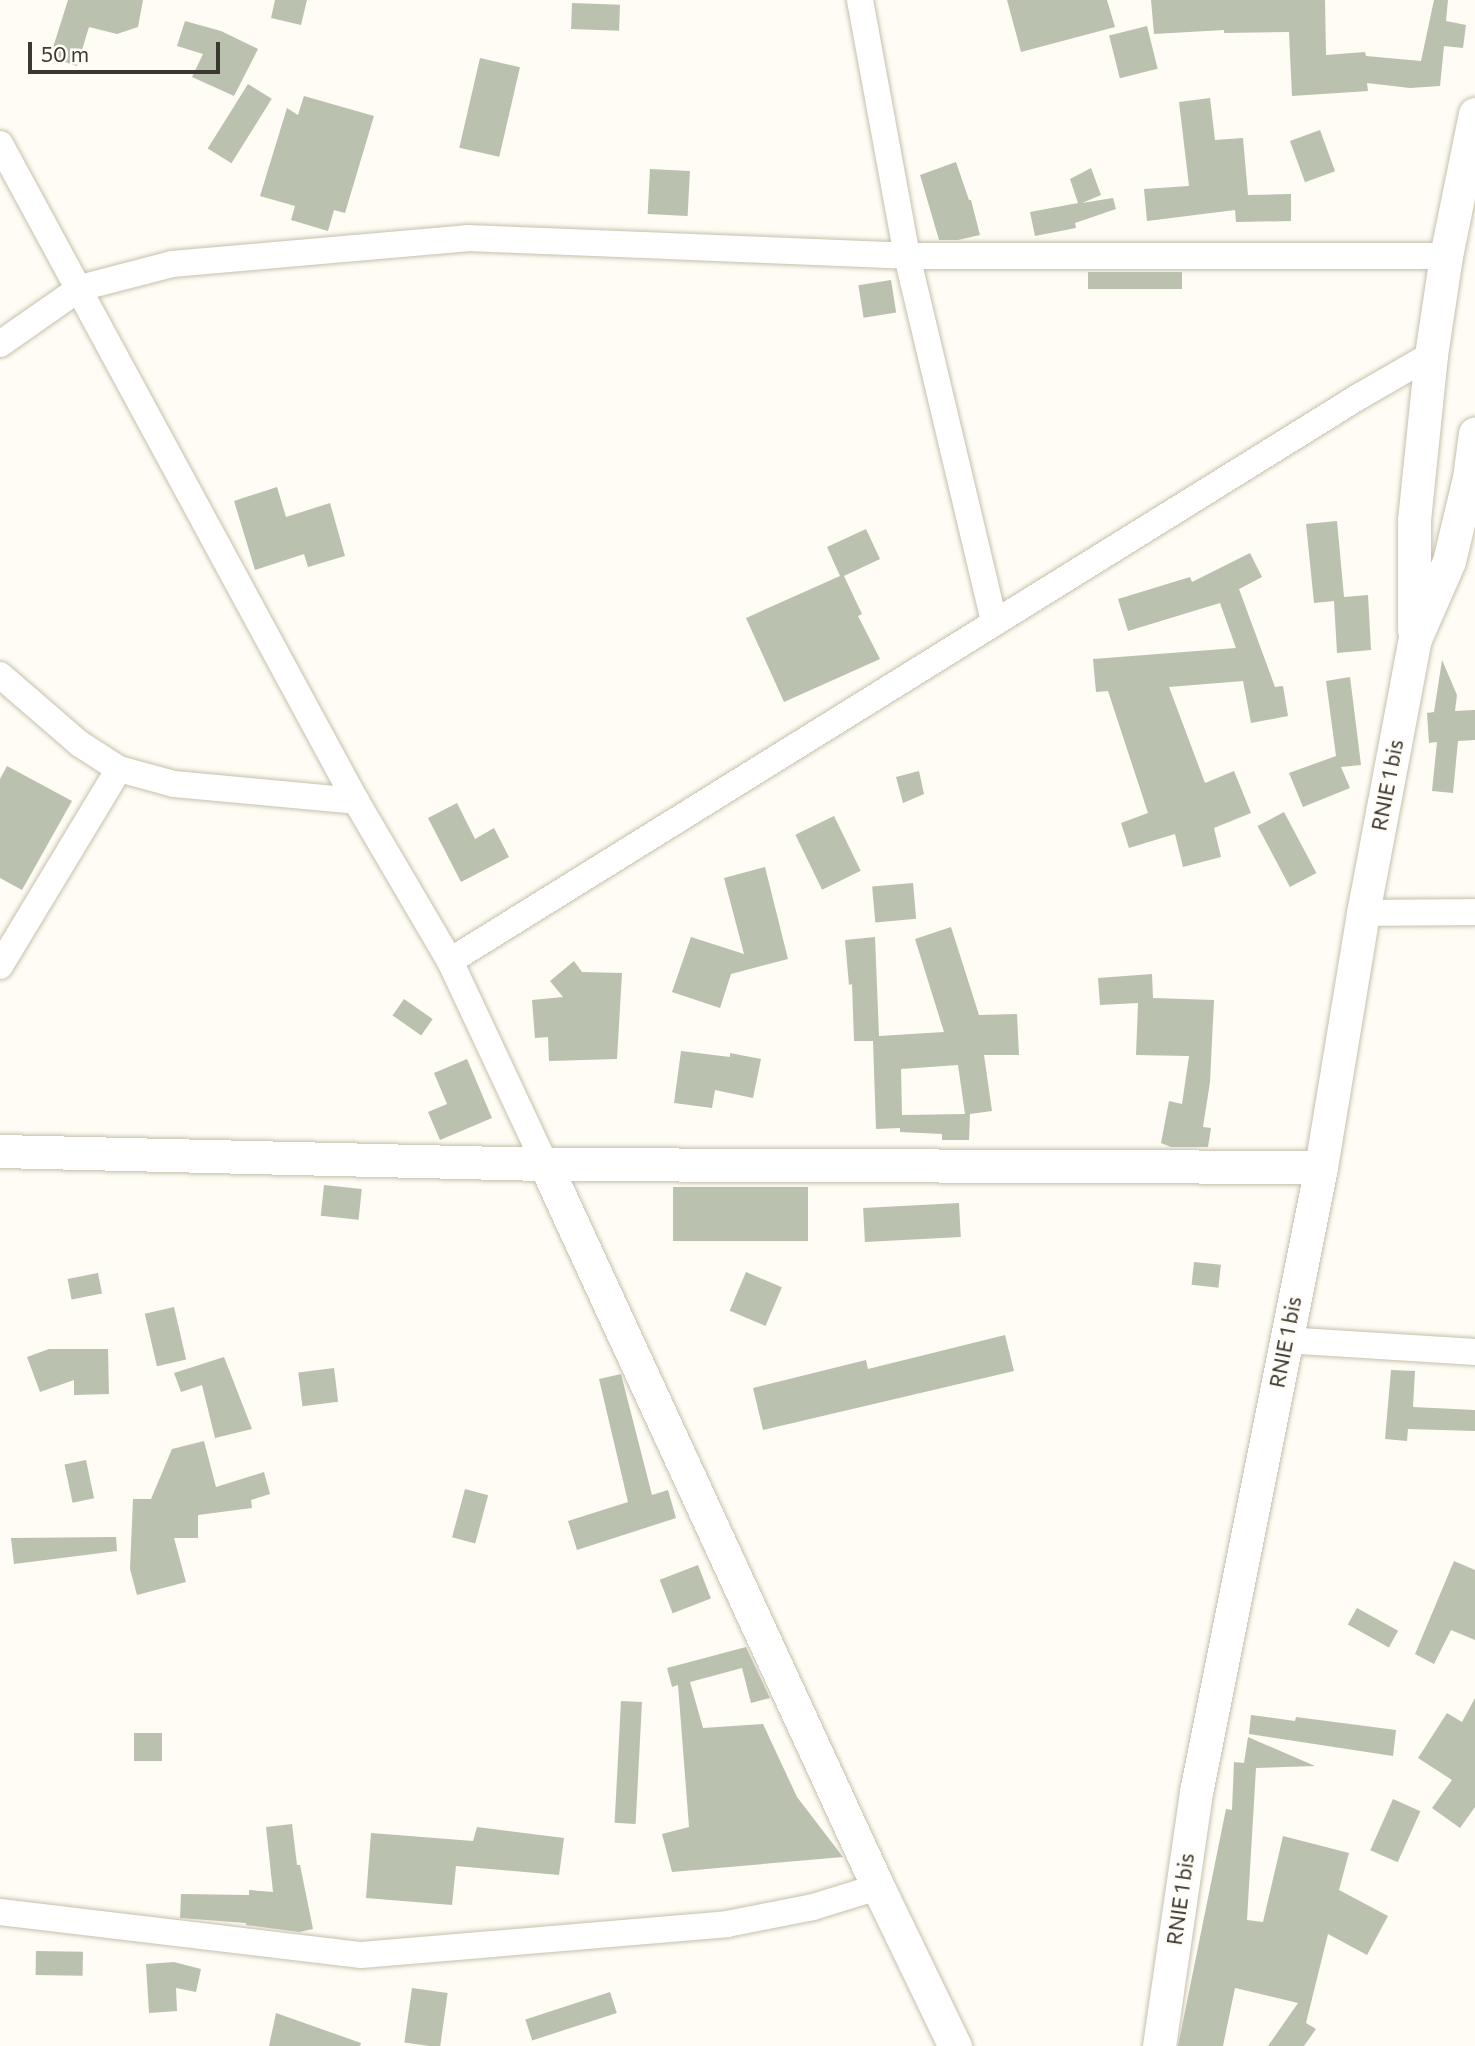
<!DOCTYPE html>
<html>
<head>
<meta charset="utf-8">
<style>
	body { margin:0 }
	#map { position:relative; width:1475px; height:2046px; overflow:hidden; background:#fefcf4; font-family:Commissioner,sans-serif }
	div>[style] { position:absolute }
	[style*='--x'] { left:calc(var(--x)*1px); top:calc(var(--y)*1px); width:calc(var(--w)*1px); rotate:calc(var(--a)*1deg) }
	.building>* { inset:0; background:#bac1ae; transform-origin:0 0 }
	.roads { filter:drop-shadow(0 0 2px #c6c0ac) drop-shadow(0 0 2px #c6c0ac) }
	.minor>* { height:26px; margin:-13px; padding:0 13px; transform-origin:13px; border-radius:13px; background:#fff }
	.major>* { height:33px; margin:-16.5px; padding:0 16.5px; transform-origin:16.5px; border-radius:16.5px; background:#fff }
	span { translate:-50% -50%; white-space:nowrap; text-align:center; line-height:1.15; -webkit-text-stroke:5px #fefcf4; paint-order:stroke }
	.street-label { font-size:21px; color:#3a3830 }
	.scale { position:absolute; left:28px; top:42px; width:192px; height:32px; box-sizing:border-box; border:4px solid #3a3830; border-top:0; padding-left:9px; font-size:21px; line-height:24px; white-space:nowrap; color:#3a3830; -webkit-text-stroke:5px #fefcf4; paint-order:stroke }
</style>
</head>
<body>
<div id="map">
	<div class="building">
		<i style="clip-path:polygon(68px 0,143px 0,138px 27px,117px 34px,89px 27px,77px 66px,50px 57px)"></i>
		<i style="clip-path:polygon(275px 0,307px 0,301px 25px,271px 18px)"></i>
		<i style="clip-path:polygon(1007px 0,1107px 0,1115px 27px,1021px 52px)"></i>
		<i style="clip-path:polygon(1151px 0,1325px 0,1326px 55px,1365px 52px,1366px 56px,1421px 61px,1434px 0,1448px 0,1446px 21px,1466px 25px,1463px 48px,1444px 46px,1440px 86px,1410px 88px,1367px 83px,1368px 91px,1292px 96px,1289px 32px,1224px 33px,1224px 30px,1154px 34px)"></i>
		<i style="left:572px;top:3px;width:48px;height:26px;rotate:2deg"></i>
		<i style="clip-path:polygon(185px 21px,221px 31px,258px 49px,234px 96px,192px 77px,203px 54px,177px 46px)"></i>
		<i style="left:1147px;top:26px;width:44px;height:39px;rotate:76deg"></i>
		<i style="left:480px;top:58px;width:41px;height:92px;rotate:13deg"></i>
		<i style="left:248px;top:84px;width:28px;height:76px;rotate:32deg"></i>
		<i style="clip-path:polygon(304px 96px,374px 116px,345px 213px,334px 210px,328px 231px,291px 220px,295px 206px,260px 196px,287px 108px,298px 115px)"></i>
		<i style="clip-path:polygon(1210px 98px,1215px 140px,1243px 138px,1248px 195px,1291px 194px,1291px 221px,1236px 222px,1235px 210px,1147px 221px,1144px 189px,1189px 186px,1179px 102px)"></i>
		<i style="left:1320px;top:130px;width:44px;height:32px;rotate:70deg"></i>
		<i style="clip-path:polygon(956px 162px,969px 200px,971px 200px,980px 235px,958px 240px,939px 240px,920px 175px)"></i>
		<i style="clip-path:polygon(1091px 168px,1101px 195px,1082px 203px,1113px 198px,1116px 209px,1075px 223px,1076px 228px,1035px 236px,1030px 212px,1078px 203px,1070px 179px)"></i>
		<i style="left:650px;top:169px;width:40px;height:45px;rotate:3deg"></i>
		<i style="left:1088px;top:272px;width:94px;height:17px"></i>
		<i style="left:891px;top:280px;width:33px;height:33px;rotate:81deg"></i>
		<i style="clip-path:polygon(277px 487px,286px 517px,330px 503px,345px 556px,308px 567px,304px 554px,255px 570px,234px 501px)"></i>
		<i style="clip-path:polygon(1337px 521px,1344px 597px,1368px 595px,1371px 650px,1337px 653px,1334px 601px,1314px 603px,1306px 524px)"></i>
		<i style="clip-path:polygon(866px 529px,880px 559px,844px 576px,862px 614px,858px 616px,880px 659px,784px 702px,746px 618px,840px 576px,827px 547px)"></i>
		<i style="clip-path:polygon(1250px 553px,1262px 577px,1239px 589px,1275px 687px,1283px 686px,1288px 716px,1251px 723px,1243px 681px,1169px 687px,1205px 783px,1234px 771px,1251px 813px,1214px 828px,1221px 857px,1183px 867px,1175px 834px,1129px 848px,1121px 823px,1148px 813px,1108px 691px,1096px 692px,1093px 659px,1236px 648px,1220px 603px,1128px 631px,1118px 599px,1190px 577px,1192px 582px)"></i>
		<i style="clip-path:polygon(1442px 660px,1457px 695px,1455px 711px,1475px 710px,1475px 740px,1458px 741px,1453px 793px,1432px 791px,1437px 742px,1429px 743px,1427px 713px,1434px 712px)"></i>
		<i style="clip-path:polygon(1350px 677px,1361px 765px,1341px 767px,1350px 788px,1303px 807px,1289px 773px,1336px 756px,1326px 681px)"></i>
		<i style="clip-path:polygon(7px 766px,72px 801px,22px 890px,0 878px,0 779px)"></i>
		<i style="clip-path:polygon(919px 771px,924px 794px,903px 803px,896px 777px)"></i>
		<i style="clip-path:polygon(457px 803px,475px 839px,494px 828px,509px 857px,461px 882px,428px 818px)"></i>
		<i style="left:1284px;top:812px;width:69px;height:30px;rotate:62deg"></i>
		<i style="left:834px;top:816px;width:61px;height:43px;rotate:64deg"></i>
		<i style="clip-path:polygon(765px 867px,788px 959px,731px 974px,720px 1008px,672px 992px,691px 937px,744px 954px,724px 878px)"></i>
		<i style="left:913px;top:883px;width:36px;height:41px;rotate:85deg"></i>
		<i style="clip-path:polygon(evenodd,951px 927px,979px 1015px,1017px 1014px,1019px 1055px,984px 1055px,992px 1111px,970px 1114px,969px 1140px,942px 1140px,942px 1134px,900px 1132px,900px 1128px,876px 1129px,873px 1041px,854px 1041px,852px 984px,849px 985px,845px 940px,875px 937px,879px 1036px,944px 1032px,915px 939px,951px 927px,958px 1065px,965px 1114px,902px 1115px,901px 1069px,958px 1065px)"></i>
		<i style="clip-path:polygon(574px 961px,582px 972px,622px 973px,617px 1059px,549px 1061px,548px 1037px,535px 1038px,532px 1000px,563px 997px,550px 981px)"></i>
		<i style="clip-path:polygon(1152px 974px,1153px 998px,1214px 1000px,1210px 1082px,1203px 1127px,1211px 1128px,1208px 1147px,1171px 1147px,1161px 1143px,1169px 1101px,1182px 1104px,1189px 1056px,1136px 1055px,1138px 1003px,1100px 1005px,1098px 978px)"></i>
		<i style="left:404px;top:999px;width:35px;height:20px;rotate:35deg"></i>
		<i style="clip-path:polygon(681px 1051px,730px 1057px,730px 1053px,761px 1059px,753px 1098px,715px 1090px,712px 1108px,674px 1103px)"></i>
		<i style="clip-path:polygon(467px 1059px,492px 1118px,440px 1140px,428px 1112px,447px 1104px,434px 1073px)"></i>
		<i style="left:324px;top:1185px;width:38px;height:31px;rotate:6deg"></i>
		<i style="left:808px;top:1187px;width:54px;height:135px;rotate:90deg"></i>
		<i style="left:959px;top:1203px;width:34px;height:96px;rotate:87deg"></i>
		<i style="left:1194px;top:1262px;width:27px;height:23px;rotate:6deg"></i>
		<i style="left:746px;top:1272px;width:39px;height:42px;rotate:23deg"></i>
		<i style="left:98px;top:1273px;width:21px;height:31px;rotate:79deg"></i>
		<i style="left:174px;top:1307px;width:54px;height:30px;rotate:77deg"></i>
		<i style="clip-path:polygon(1005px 1335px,1014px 1371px,763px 1430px,753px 1388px,866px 1360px,868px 1369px)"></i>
		<i style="clip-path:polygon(49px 1349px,108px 1349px,109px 1394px,74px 1395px,74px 1380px,40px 1392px,27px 1357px)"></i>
		<i style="clip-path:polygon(224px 1357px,252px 1429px,215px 1438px,202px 1385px,181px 1392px,174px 1373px)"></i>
		<i style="left:334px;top:1368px;width:34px;height:36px;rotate:83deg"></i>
		<i style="clip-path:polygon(1391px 1370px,1415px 1371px,1413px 1407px,1475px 1410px,1475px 1431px,1408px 1429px,1407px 1441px,1385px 1439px)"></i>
		<i style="clip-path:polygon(621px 1374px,652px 1495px,668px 1490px,676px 1518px,577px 1550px,568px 1521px,628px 1502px,599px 1379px)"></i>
		<i style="clip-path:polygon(204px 1441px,216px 1487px,264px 1472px,270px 1494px,251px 1500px,252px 1508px,198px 1515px,198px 1538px,174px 1538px,186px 1582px,137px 1595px,130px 1569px,133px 1499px,151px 1499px,172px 1449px)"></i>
		<i style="left:86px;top:1460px;width:39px;height:22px;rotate:78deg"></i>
		<i style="left:465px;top:1489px;width:24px;height:50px;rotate:15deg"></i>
		<i style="clip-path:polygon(116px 1537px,117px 1551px,14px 1564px,11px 1538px)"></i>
		<i style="clip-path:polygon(1454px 1561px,1475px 1570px,1475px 1640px,1451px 1630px,1434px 1664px,1415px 1654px)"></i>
		<i style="left:698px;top:1565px;width:36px;height:41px;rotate:69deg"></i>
		<i style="left:1357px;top:1608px;width:47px;height:19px;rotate:29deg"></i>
		<i style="clip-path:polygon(746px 1647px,770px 1698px,751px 1703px,742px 1668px,690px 1682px,703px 1728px,763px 1724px,797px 1797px,843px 1857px,672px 1872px,662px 1834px,689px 1827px,678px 1685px,672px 1687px,667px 1668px)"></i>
		<i style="clip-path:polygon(1475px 1698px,1475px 1807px,1460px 1828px,1432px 1808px,1452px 1780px,1418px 1758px,1447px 1713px,1462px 1722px)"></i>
		<i style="left:621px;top:1701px;width:21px;height:122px;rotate:3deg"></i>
		<i style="clip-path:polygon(1251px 1715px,1295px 1721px,1296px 1717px,1396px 1730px,1393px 1756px,1249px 1734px)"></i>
		<i style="left:134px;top:1733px;width:28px;height:28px"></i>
		<i style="clip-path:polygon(1248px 1737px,1315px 1766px,1256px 1768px,1247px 1920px,1263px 1922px,1283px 1836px,1349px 1853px,1339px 1890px,1388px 1916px,1367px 1955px,1328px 1934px,1306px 2023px,1316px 2029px,1304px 2046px,1268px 2046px,1298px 2003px,1235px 1988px,1223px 2046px,1178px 2046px,1226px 1809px,1232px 1810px,1234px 1762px,1244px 1763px)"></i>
		<i style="left:1393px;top:1799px;width:30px;height:56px;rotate:24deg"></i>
		<i style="clip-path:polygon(292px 1824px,297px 1865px,300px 1865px,313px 1929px,299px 1932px,246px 1925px,246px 1923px,180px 1918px,181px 1894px,249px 1895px,249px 1890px,273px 1892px,266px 1827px)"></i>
		<i style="clip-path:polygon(477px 1827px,564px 1838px,559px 1875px,456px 1866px,452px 1905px,366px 1898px,371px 1833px,473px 1841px)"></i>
		<i style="left:36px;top:1951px;width:47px;height:24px;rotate:1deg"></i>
		<i style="clip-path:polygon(174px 1962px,201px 1969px,196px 1992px,176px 1988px,177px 2011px,149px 2013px,146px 1964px)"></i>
		<i style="left:412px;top:1988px;width:36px;height:55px;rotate:8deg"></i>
		<i style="left:610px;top:1992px;width:22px;height:89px;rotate:72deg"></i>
		<i style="clip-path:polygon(276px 2013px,361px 2043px,360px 2046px,269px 2046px)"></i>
	</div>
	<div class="roads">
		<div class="minor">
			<i style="--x:860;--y:0;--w:260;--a:79.6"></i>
			<i style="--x:907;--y:256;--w:376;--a:76.6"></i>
			<i style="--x:0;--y:144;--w:747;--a:61.55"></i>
			<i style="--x:356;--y:801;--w:186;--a:59.6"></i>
			<i style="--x:450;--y:961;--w:224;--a:64.9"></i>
			<i style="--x:0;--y:344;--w:98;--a:-35"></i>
			<i style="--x:80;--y:288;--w:95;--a:-14.6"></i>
			<i style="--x:172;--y:264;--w:296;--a:-5"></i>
			<i style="--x:467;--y:238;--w:440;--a:2.3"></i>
			<i style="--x:907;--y:256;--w:539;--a:0"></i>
			<i style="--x:0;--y:675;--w:106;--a:40.8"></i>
			<i style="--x:80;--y:744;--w:46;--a:32.7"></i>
			<i style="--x:119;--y:769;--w:57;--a:15.3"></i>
			<i style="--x:174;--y:784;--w:183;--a:5.3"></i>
			<i style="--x:1363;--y:913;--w:112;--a:-0.5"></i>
			<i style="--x:450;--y:961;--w:1071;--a:-31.84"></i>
			<i style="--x:1360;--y:396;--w:82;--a:-30"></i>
			<i style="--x:0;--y:966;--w:230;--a:-58.9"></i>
			<i style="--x:1285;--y:1340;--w:190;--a:3.6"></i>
			<i style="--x:0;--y:1912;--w:364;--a:6.8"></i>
			<i style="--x:361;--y:1955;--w:367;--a:-4.8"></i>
			<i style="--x:727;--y:1924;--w:88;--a:-11.2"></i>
			<i style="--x:813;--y:1907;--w:68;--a:-17.1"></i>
		</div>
		<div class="major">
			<i style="--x:1414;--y:630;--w:110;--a:-90"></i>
			<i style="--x:1414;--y:520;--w:166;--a:-84.1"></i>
			<i style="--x:1431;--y:355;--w:100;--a:-81.4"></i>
			<i style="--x:1446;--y:256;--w:145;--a:-78.5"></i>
			<i style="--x:0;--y:1151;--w:545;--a:1.37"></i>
			<i style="--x:545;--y:1164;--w:776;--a:0.22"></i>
			<i style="--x:545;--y:1164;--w:796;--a:65.27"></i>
			<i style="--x:878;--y:1887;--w:177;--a:64.2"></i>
			<i style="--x:1159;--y:2046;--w:257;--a:-81.7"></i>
			<i style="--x:1196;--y:1792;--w:637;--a:-78.69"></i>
			<i style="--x:1321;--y:1167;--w:257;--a:-80.6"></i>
			<i style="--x:1363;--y:913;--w:279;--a:-79.3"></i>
			<i style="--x:1415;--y:639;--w:85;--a:-66.4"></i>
			<i style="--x:1449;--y:561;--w:85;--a:-76.5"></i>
			<i style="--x:1469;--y:478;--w:45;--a:-82.4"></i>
		</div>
	</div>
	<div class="street-label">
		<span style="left:1387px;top:785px;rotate:-79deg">RNIE 1 bis</span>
		<span style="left:1285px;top:1342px;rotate:-79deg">RNIE 1 bis</span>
		<span style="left:1180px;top:1899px;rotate:-82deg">RNIE 1 bis</span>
	</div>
	<div class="scale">50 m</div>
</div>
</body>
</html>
